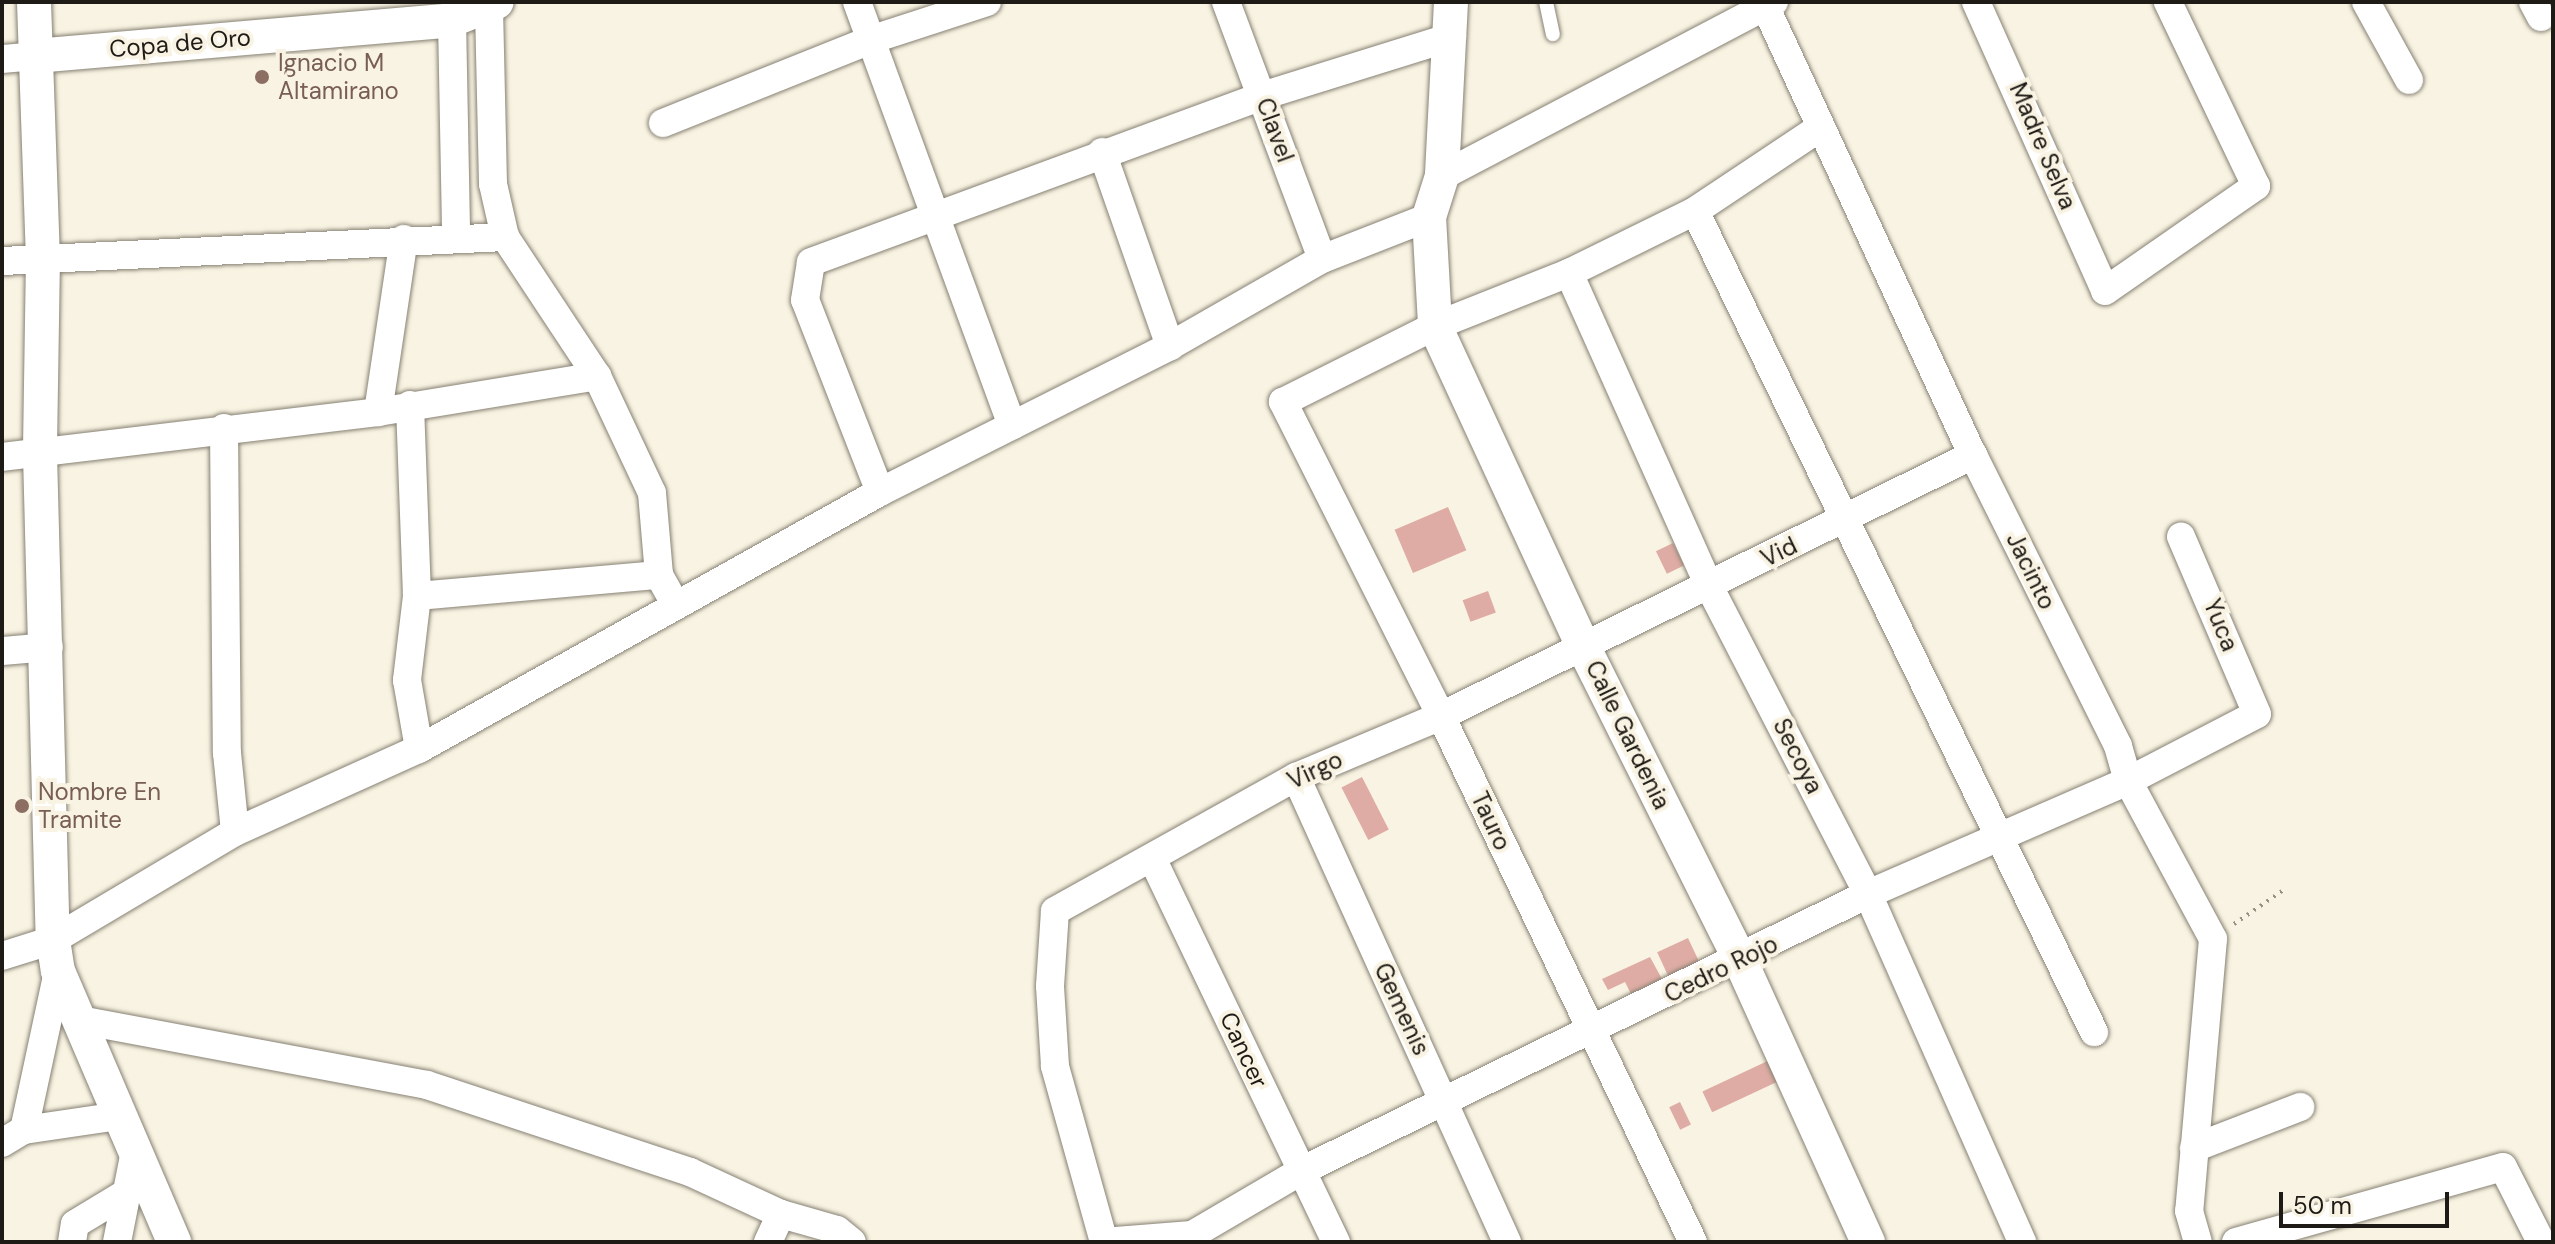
<!DOCTYPE html>
<html>
<head>
<meta charset="utf-8">
<style>
	body { margin:0 }
	#map { position:relative; width:2555px; height:1244px; overflow:hidden; background:#f9f3e3; font-family:"DM Sans",sans-serif }
	div>[style] { position:absolute }
	[style*='--x'] { left:calc(var(--x)*1px); top:calc(var(--y)*1px); width:calc(var(--w)*1px); rotate:calc(var(--a)*1deg) }
	.building>* { inset:0; background:#deaca4; transform-origin:0 0 }
	.path>* { height:4px; margin-top:-2px; transform-origin:0; background:repeating-linear-gradient(90deg,#949085 0 2px,transparent 0 8px) }
	.roads { filter:drop-shadow(0 0 2px #868173) drop-shadow(0 0 2px #868173) }
	.service>* { height:14px; margin:-7px; padding:0 7px; transform-origin:7px; border-radius:7px; background:#fff }
	.minor>* { height:28px; margin:-14px; padding:0 14px; transform-origin:14px; border-radius:14px; background:#fff }
	.tertiary>* { height:34px; margin:-17px; padding:0 17px; transform-origin:17px; border-radius:17px; background:#fff }
	.dots>* { width:22px; height:22px; translate:-50% -50%; box-sizing:border-box; border:4px solid #f9f3e3; border-radius:50% }
	span { translate:-50% -50%; white-space:nowrap; text-align:center; line-height:1.15; -webkit-text-stroke:8px #f9f3e3; paint-order:stroke }
	.street-label { font-size:24px; color:#1e1b16 }
	.education-label { font-size:24px; color:#785e54 }
	.left { translate:0 -50%; text-align:left }
	.frame { position:absolute; inset:0; border:4px solid #1e1b16; pointer-events:none }
	.scale { position:absolute; left:2279px; top:1192px; width:170px; height:36px; box-sizing:border-box; border:4px solid #1e1b16; border-top:0; padding-left:10px; font-size:24px; line-height:28px; white-space:nowrap; color:#1e1b16; -webkit-text-stroke:6px #f9f3e3; paint-order:stroke }
</style>
</head>
<body>
<div id="map">
	<div class="building">
		<i style="left:1448px;top:507px;width:47px;height:58px;rotate:67deg"></i>
		<i style="left:1673px;top:543px;width:25px;height:19px;rotate:64deg"></i>
		<i style="left:1488px;top:591px;width:23px;height:27px;rotate:70deg"></i>
		<i style="left:1362px;top:777px;width:59px;height:23px;rotate:63deg"></i>
		<i style="left:1688px;top:938px;width:26px;height:34px;rotate:65deg"></i>
		<i style="clip-path:polygon(1650px 957px,1662px 979px,1631px 994px,1625px 982px,1608px 990px,1602px 979px)"></i>
		<i style="left:1774px;top:1058px;width:23px;height:79px;rotate:65deg"></i>
		<i style="left:1680px;top:1102px;width:25px;height:12px;rotate:64deg"></i>
	</div>
	<div class="path">
		<i style="--x:2234;--y:924;--w:62;--a:-34.5"></i>
	</div>
	<div class="roads">
		<div class="service">
			<i style="--x:1546;--y:2;--w:33;--a:78"></i>
		</div>
		<div class="minor">
			<i style="--x:857;--y:2;--w:451;--a:69.9"></i>
			<i style="--x:1226;--y:2;--w:274;--a:69.5"></i>
			<i style="--x:1976;--y:2;--w:316;--a:65.9"></i>
			<i style="--x:2105;--y:291;--w:184;--a:-34.8"></i>
			<i style="--x:2256;--y:186;--w:204;--a:-115.6"></i>
			<i style="--x:2366;--y:2;--w:89;--a:61.1"></i>
			<i style="--x:2533;--y:2;--w:17;--a:62"></i>
			<i style="--x:489;--y:8;--w:176;--a:88.7"></i>
			<i style="--x:493;--y:184;--w:54;--a:77.2"></i>
			<i style="--x:505;--y:237;--w:167;--a:56.5"></i>
			<i style="--x:597;--y:376;--w:129;--a:64.8"></i>
			<i style="--x:652;--y:493;--w:82;--a:85.1"></i>
			<i style="--x:659;--y:575;--w:35;--a:61"></i>
			<i style="--x:1767;--y:10;--w:490;--a:65.2"></i>
			<i style="--x:1973;--y:455;--w:325;--a:63.5"></i>
			<i style="--x:2118;--y:746;--w:36;--a:74"></i>
			<i style="--x:2128;--y:781;--w:179;--a:61.7"></i>
			<i style="--x:2213;--y:939;--w:273;--a:95"></i>
			<i style="--x:2189;--y:1211;--w:32;--a:74"></i>
			<i style="--x:452;--y:20;--w:217;--a:88.9"></i>
			<i style="--x:2;--y:59;--w:33;--a:-5"></i>
			<i style="--x:663;--y:123;--w:223;--a:-21.8"></i>
			<i style="--x:870;--y:40;--w:123;--a:-18"></i>
			<i style="--x:1102;--y:152;--w:206;--a:70.7"></i>
			<i style="--x:1442;--y:176;--w:375;--a:-27.7"></i>
			<i style="--x:1695;--y:211;--w:913;--a:64.08"></i>
			<i style="--x:2;--y:261;--w:504;--a:-2.73"></i>
			<i style="--x:1569;--y:273;--w:343;--a:65.9"></i>
			<i style="--x:1709;--y:586;--w:347;--a:62.7"></i>
			<i style="--x:1868;--y:894;--w:381;--a:66.1"></i>
			<i style="--x:410;--y:405;--w:191;--a:87.9"></i>
			<i style="--x:417;--y:596;--w:85;--a:96.8"></i>
			<i style="--x:407;--y:680;--w:70;--a:80.1"></i>
			<i style="--x:378;--y:412;--w:175;--a:-81.5"></i>
			<i style="--x:224;--y:428;--w:325;--a:89.5"></i>
			<i style="--x:227;--y:753;--w:79;--a:84.2"></i>
			<i style="--x:2;--y:457;--w:379;--a:-6.8"></i>
			<i style="--x:378;--y:412;--w:222;--a:-9.3"></i>
			<i style="--x:880;--y:492;--w:206;--a:-111.3"></i>
			<i style="--x:805;--y:300;--w:38;--a:-81"></i>
			<i style="--x:811;--y:262;--w:481;--a:-20.2"></i>
			<i style="--x:1262;--y:96;--w:199;--a:-17.3"></i>
			<i style="--x:417;--y:596;--w:243;--a:-5"></i>
			<i style="--x:2;--y:651;--w:47;--a:-4.9"></i>
			<i style="--x:1296;--y:777;--w:511;--a:65.59"></i>
			<i style="--x:1152;--y:858;--w:426;--a:64.4"></i>
			<i style="--x:2;--y:956;--w:53;--a:-17.4"></i>
			<i style="--x:53;--y:940;--w:212;--a:-30.7"></i>
			<i style="--x:235;--y:832;--w:202;--a:-24.3"></i>
			<i style="--x:419;--y:749;--w:528;--a:-29.14"></i>
			<i style="--x:880;--y:492;--w:325;--a:-26.7"></i>
			<i style="--x:1170;--y:346;--w:175;--a:-29.8"></i>
			<i style="--x:1322;--y:259;--w:115;--a:-21.4"></i>
			<i style="--x:80;--y:1020;--w:353;--a:10.6"></i>
			<i style="--x:427;--y:1085;--w:277;--a:18.3"></i>
			<i style="--x:690;--y:1172;--w:100;--a:24.8"></i>
			<i style="--x:781;--y:1214;--w:31;--a:115"></i>
			<i style="--x:24;--y:1130;--w:163;--a:-77.9"></i>
			<i style="--x:2;--y:1143;--w:26;--a:-31"></i>
			<i style="--x:24;--y:1130;--w:96;--a:-8.4"></i>
			<i style="--x:2194;--y:1148;--w:114;--a:-21.1"></i>
			<i style="--x:781;--y:1214;--w:58;--a:15.9"></i>
			<i style="--x:837;--y:1230;--w:19;--a:39"></i>
			<i style="--x:72;--y:1242;--w:18;--a:-81"></i>
			<i style="--x:75;--y:1224;--w:56;--a:-31.1"></i>
			<i style="--x:117;--y:1242;--w:93;--a:-78.8"></i>
			<i style="--x:1103;--y:1242;--w:89;--a:-4.5"></i>
			<i style="--x:1192;--y:1235;--w:126;--a:-30.4"></i>
			<i style="--x:1301;--y:1171;--w:631;--a:-26.04"></i>
			<i style="--x:1868;--y:894;--w:283;--a:-23.5"></i>
			<i style="--x:2128;--y:781;--w:145;--a:-27.4"></i>
			<i style="--x:2257;--y:714;--w:193;--a:-113.2"></i>
			<i style="--x:1104;--y:1242;--w:183;--a:-105.6"></i>
			<i style="--x:1055;--y:1066;--w:80;--a:-93.6"></i>
			<i style="--x:1050;--y:986;--w:75;--a:-86.2"></i>
			<i style="--x:1055;--y:911;--w:276;--a:-29.1"></i>
			<i style="--x:1296;--y:777;--w:157;--a:-22.8"></i>
			<i style="--x:1441;--y:716;--w:593;--a:-26.13"></i>
			<i style="--x:1693;--y:1242;--w:583;--a:-115.6"></i>
			<i style="--x:1441;--y:716;--w:352;--a:-116.7"></i>
			<i style="--x:1283;--y:402;--w:170;--a:-26.6"></i>
			<i style="--x:1435;--y:326;--w:144;--a:-21.6"></i>
			<i style="--x:1569;--y:273;--w:140;--a:-26.2"></i>
			<i style="--x:1695;--y:211;--w:151;--a:-33.7"></i>
			<i style="--x:2236;--y:1242;--w:277;--a:-15.7"></i>
			<i style="--x:2503;--y:1167;--w:84;--a:63.1"></i>
		</div>
		<div class="tertiary">
			<i style="--x:34;--y:2;--w:255;--a:88"></i>
			<i style="--x:43;--y:257;--w:197;--a:90.9"></i>
			<i style="--x:40;--y:454;--w:486;--a:88.5"></i>
			<i style="--x:53;--y:940;--w:31;--a:81"></i>
			<i style="--x:58;--y:971;--w:295;--a:66.8"></i>
			<i style="--x:1451;--y:2;--w:174;--a:93"></i>
			<i style="--x:1442;--y:176;--w:43;--a:107.6"></i>
			<i style="--x:1429;--y:217;--w:109;--a:86.8"></i>
			<i style="--x:1435;--y:326;--w:353;--a:65.2"></i>
			<i style="--x:1583;--y:646;--w:351;--a:63.4"></i>
			<i style="--x:1740;--y:960;--w:310;--a:65.6"></i>
			<i style="--x:35;--y:56;--w:419;--a:-4.9"></i>
			<i style="--x:452;--y:20;--w:48;--a:-21.8"></i>
		</div>
	</div>
	<div class="dots">
		<i style="left:262px;top:77px;background:#8d6e63"></i>
		<i style="left:22px;top:806px;background:#8d6e63"></i>
	</div>
	<div class="street-label">
		<span style="left:180px;top:43px;rotate:-5deg">Copa de Oro</span>
		<span style="left:1275px;top:130px;rotate:70deg">Clavel</span>
		<span style="left:2043px;top:146px;rotate:67deg">Madre Selva</span>
		<span style="left:1779px;top:552px;rotate:-26deg">Vid</span>
		<span style="left:2031px;top:571px;rotate:64deg">Jacinto</span>
		<span style="left:2221px;top:625px;rotate:68deg">Yuca</span>
		<span style="left:1628px;top:735px;rotate:64deg">Calle Gardenia</span>
		<span style="left:1798px;top:756px;rotate:63deg">Secoya</span>
		<span style="left:1315px;top:770px;rotate:-25deg">Virgo</span>
		<span style="left:1491px;top:821px;rotate:65deg">Tauro</span>
		<span style="left:1721px;top:969px;rotate:-26deg">Cedro Rojo</span>
		<span style="left:1402px;top:1009px;rotate:65deg">Gemenis</span>
		<span style="left:1244px;top:1050px;rotate:65deg">Cancer</span>
	</div>
	<div class="education-label">
		<span class="left" style="left:278px;top:77px">Ignacio M<br>Altamirano</span>
		<span class="left" style="left:38px;top:806px">Nombre En<br>Tramite</span>
	</div>
	<div class="frame"></div>
	<div class="scale">50 m</div>
</div>
</body>
</html>
